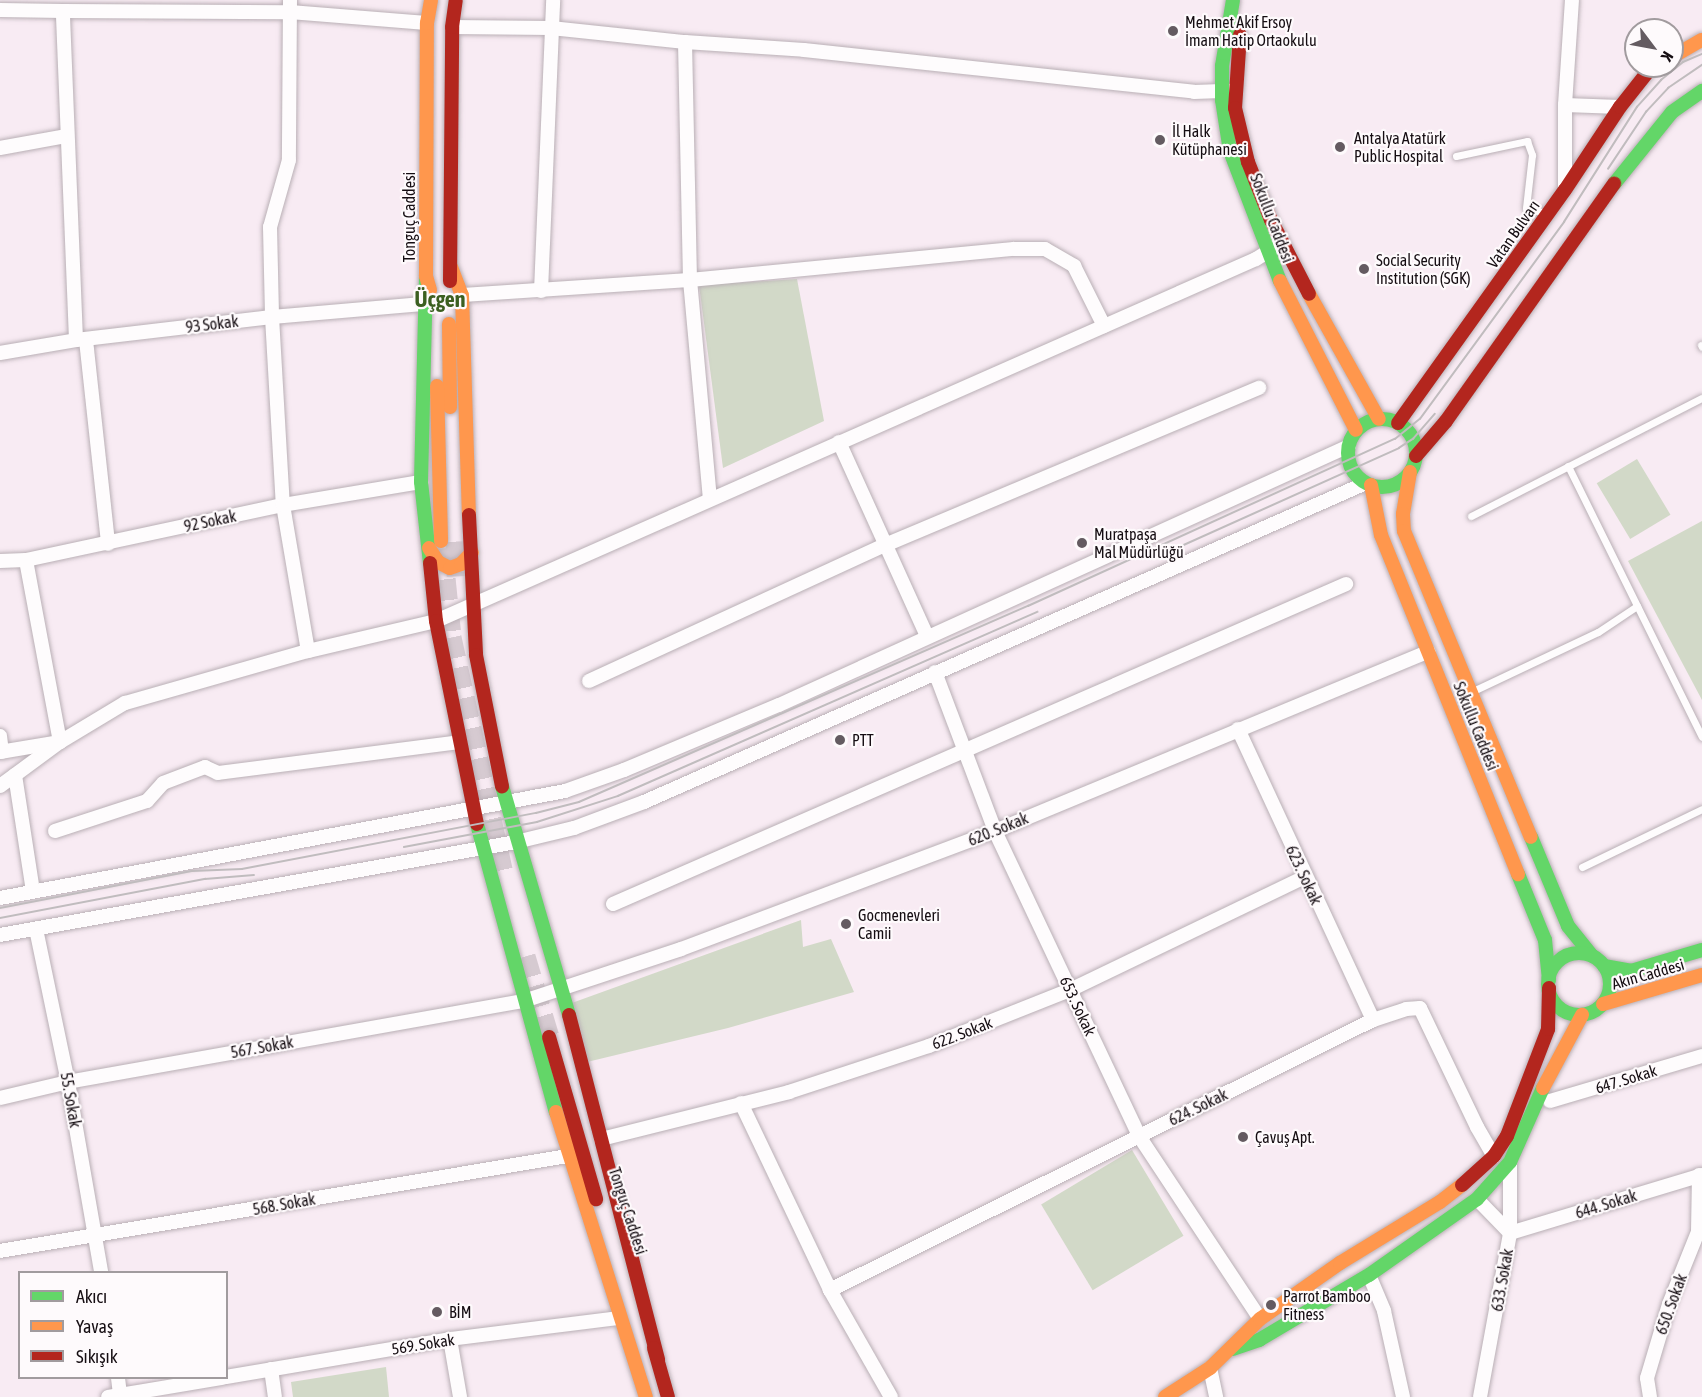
<!DOCTYPE html>
<html>
<head>
<meta charset="utf-8">
<style>
	body { margin:0 }
	#map { position:relative; width:1702px; height:1397px; overflow:hidden; background:#f8ebf3; font-family:"Asap Condensed",sans-serif }
	div>[style] { position:absolute }
	[style*='--x'] { left:calc(var(--x)*1px); top:calc(var(--y)*1px); width:calc(var(--w)*1px); rotate:calc(var(--a)*1deg) }
	.green>* { inset:0; background:#d2d9c8; transform-origin:0 0 }
	.primary-tunnel>* { height:21px; margin-top:-10.5px; transform-origin:0; background:repeating-linear-gradient(90deg,#d6cad1 0 21px,transparent 0 31px) }
	.roads { filter:drop-shadow(0 0 2px #b9afb5) drop-shadow(0 0 2px #b9afb5) }
	.lane>* { height:7px; margin:-3.5px; padding:0 3.5px; transform-origin:3.5px; border-radius:3.5px; background:#fefcfd }
	.street>* { height:14px; margin:-7px; padding:0 7px; transform-origin:7px; border-radius:7px; background:#fefcfd }
	.fast>* { height:14px; margin:-7px; padding:0 7px; transform-origin:7px; border-radius:7px; background:#63d668 }
	.fast>.ring { margin:-7px; padding:0; box-sizing:content-box; background:none; border:14px solid #63d668; border-radius:50% }
	.slow>* { height:14px; margin:-7px; padding:0 7px; transform-origin:7px; border-radius:7px; background:#ff974d }
	.jam>* { height:14px; margin:-7px; padding:0 7px; transform-origin:7px; border-radius:7px; background:#b3261e }
	.tram>* { height:1.5px; margin:-0.75px; padding:0 0.75px; transform-origin:0.75px; border-radius:0.75px; background:#c0bcbe }
	.dots>* { width:16px; height:16px; translate:-50% -50%; box-sizing:border-box; border:3px solid #fefafc; border-radius:50% }
	span { translate:-50% -50%; white-space:nowrap; text-align:center; line-height:1.15; -webkit-text-stroke:4.5px #fefafc; paint-order:stroke }
	.poi-label { font-size:16px; color:#150d12 }
	.left { translate:0 -50%; text-align:left }
	.street-label { font-size:16px; color:#150d12 }
	.district-label { font-size:22px; color:#3c5f21; font-weight:700 }
	.legend { position:absolute; left:18px; top:1271px; width:210px; height:108px; box-sizing:border-box; background:#fefafc; border:2px solid #a19b9e; margin:0; padding:8px 10px; list-style:none; font-size:18px; color:#150d12 }
	.legend li { display:flex; align-items:center; gap:12px; height:30px }
	.legend b { width:30px; border:2px solid #a19b9e }
	.north { position:absolute; left:1624px; top:18px; width:60px; height:60px; box-sizing:border-box; background:#fefafc; border:2px solid #a19b9e; border-radius:50%; rotate:122deg; font-size:16px; font-weight:700; line-height:24px; text-align:center; color:#150d12 }
	.north::after { content:''; display:block; margin:auto; width:21px; height:27px; background:#645b61; clip-path:polygon(50% 0,100% 100%,50% 72%,0 100%) }
</style>
</head>
<body>
<div id="map">
	<div class="green">
		<i style="clip-path:polygon(797px 279px,824px 421px,723px 468px,699px 285px)"></i>
		<i style="left:1637px;top:459px;width:65px;height:47px;rotate:59deg"></i>
		<i style="clip-path:polygon(1702px 521px,1702px 700px,1628px 561px)"></i>
		<i style="clip-path:polygon(801px 920px,803px 947px,831px 939px,854px 992px,728px 1028px,587px 1062px,569px 1004px)"></i>
		<i style="left:1132px;top:1150px;width:100px;height:106px;rotate:59deg"></i>
		<i style="clip-path:polygon(386px 1367px,389px 1397px,293px 1397px,291px 1382px)"></i>
	</div>
	<div class="primary-tunnel">
		<i style="--x:456;--y:541;--w:35;--a:88"></i>
		<i style="--x:442;--y:548;--w:89;--a:84.2"></i>
		<i style="--x:451;--y:637;--w:242;--a:77.6"></i>
		<i style="--x:525;--y:956;--w:84;--a:73.5"></i>
	</div>
	<div class="roads">
		<div class="lane">
			<i style="--x:1456;--y:156;--w:73;--a:-11.9"></i>
			<i style="--x:1527;--y:141;--w:15;--a:70"></i>
			<i style="--x:1532;--y:155;--w:53;--a:96.5"></i>
			<i style="--x:1526;--y:208;--w:21;--a:14"></i>
			<i style="--x:1701;--y:345;--w:2;--a:63"></i>
			<i style="--x:1568;--y:466;--w:302;--a:63.7"></i>
			<i style="--x:1471;--y:516;--w:259;--a:-27.1"></i>
			<i style="--x:1473;--y:691;--w:138;--a:-25.3"></i>
			<i style="--x:1598;--y:632;--w:47;--a:-33.7"></i>
			<i style="--x:1582;--y:867;--w:133;--a:-25.8"></i>
		</div>
		<div class="street">
			<i style="--x:290;--y:0;--w:160;--a:90.4"></i>
			<i style="--x:289;--y:160;--w:70;--a:105.8"></i>
			<i style="--x:270;--y:227;--w:90;--a:88.7"></i>
			<i style="--x:272;--y:317;--w:188;--a:86.7"></i>
			<i style="--x:283;--y:505;--w:148;--a:80.3"></i>
			<i style="--x:0;--y:10;--w:63;--a:0.9"></i>
			<i style="--x:452;--y:27;--w:99;--a:0.6"></i>
			<i style="--x:551;--y:28;--w:135;--a:6"></i>
			<i style="--x:685;--y:42;--w:119;--a:3.8"></i>
			<i style="--x:804;--y:50;--w:392;--a:6.1"></i>
			<i style="--x:1194;--y:92;--w:35;--a:-2"></i>
			<i style="--x:685;--y:42;--w:238;--a:88.8"></i>
			<i style="--x:690;--y:280;--w:220;--a:84.8"></i>
			<i style="--x:1565;--y:105;--w:55;--a:2.1"></i>
			<i style="--x:0;--y:148;--w:68;--a:-10.2"></i>
			<i style="--x:1565;--y:190;--w:85;--a:-90"></i>
			<i style="--x:1565;--y:105;--w:105;--a:-86.2"></i>
			<i style="--x:541;--y:291;--w:291;--a:-87.6"></i>
			<i style="--x:462;--y:295;--w:228;--a:-3.8"></i>
			<i style="--x:690;--y:280;--w:325;--a:-5.5"></i>
			<i style="--x:1014;--y:249;--w:31;--a:0"></i>
			<i style="--x:1045;--y:249;--w:34;--a:30"></i>
			<i style="--x:1074;--y:266;--w:67;--a:63.4"></i>
			<i style="--x:76;--y:340;--w:329;--a:-92.3"></i>
			<i style="--x:63;--y:11;--w:227;--a:0.3"></i>
			<i style="--x:290;--y:12;--w:137;--a:4.6"></i>
			<i style="--x:86;--y:340;--w:205;--a:83.8"></i>
			<i style="--x:0;--y:353;--w:77;--a:-9.7"></i>
			<i style="--x:76;--y:340;--w:197;--a:-6.7"></i>
			<i style="--x:272;--y:317;--w:154;--a:-4.9"></i>
			<i style="--x:839;--y:442;--w:213;--a:65.6"></i>
			<i style="--x:0;--y:561;--w:26;--a:-2"></i>
			<i style="--x:26;--y:560;--w:263;--a:-12.1"></i>
			<i style="--x:283;--y:505;--w:140;--a:-9.5"></i>
			<i style="--x:935;--y:672;--w:170;--a:69.3"></i>
			<i style="--x:995;--y:831;--w:337;--a:64.7"></i>
			<i style="--x:1139;--y:1136;--w:219;--a:56.5"></i>
			<i style="--x:589;--y:681;--w:326;--a:-24.7"></i>
			<i style="--x:885;--y:545;--w:406;--a:-22.8"></i>
			<i style="--x:1238;--y:729;--w:321;--a:65.1"></i>
			<i style="--x:0;--y:736;--w:16;--a:83"></i>
			<i style="--x:0;--y:752;--w:61;--a:-9.5"></i>
			<i style="--x:60;--y:742;--w:185;--a:-100.6"></i>
			<i style="--x:15;--y:775;--w:117;--a:81.2"></i>
			<i style="--x:0;--y:786;--w:74;--a:-36.3"></i>
			<i style="--x:60;--y:742;--w:76;--a:-31"></i>
			<i style="--x:125;--y:703;--w:190;--a:-15.9"></i>
			<i style="--x:308;--y:651;--w:131;--a:-13.2"></i>
			<i style="--x:436;--y:621;--w:896;--a:-23.82"></i>
			<i style="--x:1256;--y:259;--w:22;--a:-32"></i>
			<i style="--x:55;--y:831;--w:97;--a:-18.1"></i>
			<i style="--x:147;--y:801;--w:24;--a:-48"></i>
			<i style="--x:163;--y:783;--w:45;--a:-20.9"></i>
			<i style="--x:205;--y:767;--w:14;--a:25"></i>
			<i style="--x:218;--y:773;--w:244;--a:-7.3"></i>
			<i style="--x:0;--y:898;--w:575;--a:-10.72"></i>
			<i style="--x:565;--y:791;--w:63;--a:-19.6"></i>
			<i style="--x:624;--y:770;--w:168;--a:-22.8"></i>
			<i style="--x:779;--y:705;--w:626;--a:-24.44"></i>
			<i style="--x:613;--y:904;--w:800;--a:-23.58"></i>
			<i style="--x:36;--y:929;--w:156;--a:78.2"></i>
			<i style="--x:68;--y:1082;--w:193;--a:80.1"></i>
			<i style="--x:0;--y:935;--w:524;--a:-10.22"></i>
			<i style="--x:516;--y:842;--w:60;--a:-13.6"></i>
			<i style="--x:574;--y:828;--w:75;--a:-20.4"></i>
			<i style="--x:644;--y:802;--w:789;--a:-23.84"></i>
			<i style="--x:0;--y:1098;--w:70;--a:-13.2"></i>
			<i style="--x:68;--y:1082;--w:463;--a:-10.1"></i>
			<i style="--x:524;--y:1001;--w:165;--a:-18.3"></i>
			<i style="--x:681;--y:949;--w:335;--a:-20.6"></i>
			<i style="--x:995;--y:831;--w:469;--a:-22.5"></i>
			<i style="--x:1550;--y:1101;--w:159;--a:-16.5"></i>
			<i style="--x:741;--y:1103;--w:207;--a:64.5"></i>
			<i style="--x:830;--y:1290;--w:123;--a:60.3"></i>
			<i style="--x:601;--y:1139;--w:194;--a:-14"></i>
			<i style="--x:789;--y:1092;--w:147;--a:-18.2"></i>
			<i style="--x:929;--y:1046;--w:152;--a:-21.7"></i>
			<i style="--x:1070;--y:990;--w:261;--a:-25.7"></i>
			<i style="--x:1477;--y:1199;--w:47;--a:45.9"></i>
			<i style="--x:1510;--y:1233;--w:201;--a:-16.8"></i>
			<i style="--x:0;--y:1251;--w:576;--a:-9.5"></i>
			<i style="--x:1369;--y:1275;--w:39;--a:67"></i>
			<i style="--x:1384;--y:1311;--w:88;--a:77.5"></i>
			<i style="--x:830;--y:1290;--w:606;--a:-26.44"></i>
			<i style="--x:1373;--y:1020;--w:35;--a:-18"></i>
			<i style="--x:1406;--y:1009;--w:14;--a:-4"></i>
			<i style="--x:1420;--y:1008;--w:132;--a:64.4"></i>
			<i style="--x:1477;--y:1127;--w:34;--a:60"></i>
			<i style="--x:450;--y:1339;--w:59;--a:80.2"></i>
			<i style="--x:1210;--y:1368;--w:30;--a:78"></i>
			<i style="--x:271;--y:1369;--w:28;--a:82"></i>
			<i style="--x:226;--y:1377;--w:227;--a:-9.6"></i>
			<i style="--x:450;--y:1339;--w:170;--a:-7.1"></i>
			<i style="--x:118;--y:1378;--w:16;--a:83"></i>
			<i style="--x:108;--y:1397;--w:116;--a:-9.5"></i>
			<i style="--x:1480;--y:1397;--w:167;--a:-79.6"></i>
			<i style="--x:1510;--y:1233;--w:71;--a:-90"></i>
			<i style="--x:1650;--y:1397;--w:19;--a:-99"></i>
			<i style="--x:1647;--y:1378;--w:77;--a:-73.4"></i>
			<i style="--x:1669;--y:1304;--w:78;--a:-68.1"></i>
			<i style="--x:1698;--y:1232;--w:57;--a:-89"></i>
		</div>
		<div class="fast">
			<i style="--x:1233;--y:0;--w:67;--a:99.5"></i>
			<i style="--x:1222;--y:66;--w:34;--a:90"></i>
			<i style="--x:1222;--y:100;--w:52;--a:81.1"></i>
			<i style="--x:1230;--y:151;--w:139;--a:69"></i>
			<i style="--x:1614;--y:184;--w:92;--a:-51.1"></i>
			<i style="--x:1672;--y:112;--w:37;--a:-35"></i>
			<i style="--x:426;--y:276;--w:206;--a:91.4"></i>
			<i style="--x:421;--y:482;--w:81;--a:83.7"></i>
			<i class="ring" style="left:1348px;top:419px;width:54px;height:54px"></i>
			<i style="--x:502;--y:786;--w:239;--a:73.7"></i>
			<i style="--x:477;--y:824;--w:299;--a:74.7"></i>
			<i style="--x:1531;--y:837;--w:96;--a:67.4"></i>
			<i style="--x:1568;--y:926;--w:38;--a:51"></i>
			<i style="--x:1518;--y:874;--w:71;--a:67.8"></i>
			<i style="--x:1545;--y:940;--w:40;--a:84.3"></i>
			<i class="ring" style="left:1548px;top:953px;width:48px;height:48px"></i>
			<i style="--x:1604;--y:966;--w:27;--a:10"></i>
			<i style="--x:1631;--y:971;--w:74;--a:-16.5"></i>
			<i style="--x:1233;--y:1349;--w:28;--a:-19"></i>
			<i style="--x:1259;--y:1340;--w:128;--a:-30.6"></i>
			<i style="--x:1369;--y:1275;--w:132;--a:-35.1"></i>
			<i style="--x:1477;--y:1199;--w:50;--a:-48.3"></i>
			<i style="--x:1510;--y:1162;--w:81;--a:-66"></i>
		</div>
		<div class="slow">
			<i style="--x:1672;--y:57;--w:34;--a:-30"></i>
			<i style="--x:451;--y:267;--w:30;--a:69"></i>
			<i style="--x:462;--y:295;--w:220;--a:88.2"></i>
			<i style="--x:1280;--y:281;--w:167;--a:63"></i>
			<i style="--x:430;--y:290;--w:15;--a:-106"></i>
			<i style="--x:426;--y:276;--w:253;--a:-89.8"></i>
			<i style="--x:427;--y:23;--w:23;--a:-80"></i>
			<i style="--x:1309;--y:294;--w:143;--a:60.8"></i>
			<i style="--x:449;--y:324;--w:83;--a:89.3"></i>
			<i style="--x:437;--y:386;--w:155;--a:88.5"></i>
			<i style="--x:1410;--y:472;--w:43;--a:99.5"></i>
			<i style="--x:1403;--y:514;--w:17;--a:87"></i>
			<i style="--x:1404;--y:531;--w:331;--a:67.5"></i>
			<i style="--x:1371;--y:485;--w:51;--a:78.7"></i>
			<i style="--x:1381;--y:535;--w:366;--a:68"></i>
			<i style="--x:429;--y:548;--w:17;--a:57"></i>
			<i style="--x:438;--y:562;--w:13;--a:27"></i>
			<i style="--x:450;--y:568;--w:12;--a:-20"></i>
			<i style="--x:461;--y:564;--w:16;--a:-47"></i>
			<i style="--x:1603;--y:1004;--w:103;--a:-16.3"></i>
			<i style="--x:1543;--y:1088;--w:83;--a:-61.9"></i>
			<i style="--x:556;--y:1112;--w:299;--a:72.5"></i>
			<i style="--x:1165;--y:1397;--w:54;--a:-32.8"></i>
			<i style="--x:1210;--y:1368;--w:70;--a:-44.4"></i>
			<i style="--x:1260;--y:1319;--w:98;--a:-35"></i>
			<i style="--x:1340;--y:1263;--w:117;--a:-31.4"></i>
			<i style="--x:1440;--y:1202;--w:28;--a:-38"></i>
		</div>
		<div class="jam">
			<i style="--x:1240;--y:35;--w:73;--a:93.9"></i>
			<i style="--x:1235;--y:108;--w:56;--a:76.5"></i>
			<i style="--x:1248;--y:162;--w:62;--a:68.4"></i>
			<i style="--x:1271;--y:220;--w:83;--a:62.8"></i>
			<i style="--x:450;--y:281;--w:254;--a:-89.5"></i>
			<i style="--x:452;--y:27;--w:27;--a:-82"></i>
			<i style="--x:1398;--y:423;--w:287;--a:-54.4"></i>
			<i style="--x:1565;--y:190;--w:100;--a:-56.5"></i>
			<i style="--x:1620;--y:107;--w:48;--a:-51.7"></i>
			<i style="--x:1650;--y:69;--w:7;--a:-27"></i>
			<i style="--x:1416;--y:456;--w:46;--a:-49.4"></i>
			<i style="--x:1446;--y:421;--w:291;--a:-54.7"></i>
			<i style="--x:469;--y:515;--w:140;--a:87.1"></i>
			<i style="--x:476;--y:655;--w:134;--a:78.8"></i>
			<i style="--x:430;--y:563;--w:58;--a:84.1"></i>
			<i style="--x:436;--y:621;--w:207;--a:78.6"></i>
			<i style="--x:569;--y:1015;--w:356;--a:75.5"></i>
			<i style="--x:549;--y:1037;--w:169;--a:73.8"></i>
			<i style="--x:1462;--y:1185;--w:43;--a:-42.2"></i>
			<i style="--x:1494;--y:1156;--w:24;--a:-57"></i>
			<i style="--x:1507;--y:1136;--w:115;--a:-69"></i>
			<i style="--x:1548;--y:1029;--w:41;--a:-88.6"></i>
			<i style="--x:654;--y:1348;--w:51;--a:74.1"></i>
		</div>
	</div>
	<div class="tram">
		<i style="--x:1608;--y:169;--w:69;--a:-56.3"></i>
		<i style="--x:1646;--y:112;--w:33;--a:-47"></i>
		<i style="--x:1668;--y:88;--w:41;--a:-34.1"></i>
		<i style="--x:1157;--y:557;--w:265;--a:-24.2"></i>
		<i style="--x:1399;--y:448;--w:17;--a:-33"></i>
		<i style="--x:1413;--y:439;--w:33;--a:-49"></i>
		<i style="--x:404;--y:847;--w:135;--a:-10.6"></i>
		<i style="--x:537;--y:822;--w:85;--a:-17.8"></i>
		<i style="--x:618;--y:796;--w:458;--a:-23.7"></i>
		<i style="--x:0;--y:908;--w:196;--a:-10.9"></i>
		<i style="--x:192;--y:871;--w:50;--a:-2.3"></i>
		<i style="--x:242;--y:869;--w:299;--a:-10.8"></i>
		<i style="--x:536;--y:813;--w:44;--a:-14.3"></i>
		<i style="--x:579;--y:802;--w:490;--a:-23.6"></i>
		<i style="--x:1028;--y:606;--w:403;--a:-24.5"></i>
		<i style="--x:1395;--y:439;--w:32;--a:-39"></i>
		<i style="--x:1420;--y:419;--w:244;--a:-53.8"></i>
		<i style="--x:1564;--y:222;--w:136;--a:-57.6"></i>
		<i style="--x:1637;--y:107;--w:36;--a:-48"></i>
		<i style="--x:1661;--y:80;--w:28;--a:-39"></i>
		<i style="--x:1683;--y:62;--w:21;--a:-23"></i>
		<i style="--x:0;--y:918;--w:209;--a:-10.8"></i>
		<i style="--x:205;--y:879;--w:49;--a:-4.7"></i>
	</div>
	<div class="dots">
		<i style="left:1173px;top:31px;background:#645b61"></i>
		<i style="left:1160px;top:140px;background:#645b61"></i>
		<i style="left:1340px;top:147px;background:#645b61"></i>
		<i style="left:1364px;top:269px;background:#645b61"></i>
		<i style="left:1082px;top:543px;background:#645b61"></i>
		<i style="left:840px;top:740px;background:#645b61"></i>
		<i style="left:846px;top:924px;background:#645b61"></i>
		<i style="left:1243px;top:1137px;background:#645b61"></i>
		<i style="left:1271px;top:1305px;background:#645b61"></i>
		<i style="left:437px;top:1312px;background:#645b61"></i>
	</div>
	<div class="poi-label">
		<span class="left" style="left:1185px;top:31px">Mehmet Akif Ersoy<br>İmam Hatip Ortaokulu</span>
		<span class="left" style="left:1172px;top:140px">İl Halk<br>Kütüphanesi</span>
		<span class="left" style="left:1354px;top:147px">Antalya Atatürk<br>Public Hospital</span>
		<span class="left" style="left:1376px;top:269px">Social Security<br>Institution (SGK)</span>
		<span class="left" style="left:1094px;top:543px">Muratpaşa<br>Mal Müdürlüğü</span>
		<span class="left" style="left:852px;top:740px">PTT</span>
		<span class="left" style="left:858px;top:924px">Gocmenevleri<br>Camii</span>
		<span class="left" style="left:1255px;top:1137px">Çavuş Apt.</span>
		<span class="left" style="left:1283px;top:1305px">Parrot Bamboo<br>Fitness</span>
		<span class="left" style="left:449px;top:1312px">BİM</span>
	</div>
	<div class="street-label">
		<span style="left:409px;top:217px;rotate:-90deg">Tonguç Caddesi</span>
		<span style="left:1272px;top:218px;rotate:69deg">Sokullu Caddesi</span>
		<span style="left:1513px;top:234px;rotate:-55deg">Vatan Bulvarı</span>
		<span style="left:212px;top:324px;rotate:-7deg">93 Sokak</span>
		<span style="left:210px;top:521px;rotate:-12deg">92 Sokak</span>
		<span style="left:1476px;top:726px;rotate:68deg">Sokullu Caddesi</span>
		<span style="left:998px;top:829px;rotate:-22deg">620. Sokak</span>
		<span style="left:1304px;top:875px;rotate:65deg">623. Sokak</span>
		<span style="left:1648px;top:974px;rotate:-16deg">Akın Caddesi</span>
		<span style="left:1078px;top:1006px;rotate:65deg">653. Sokak</span>
		<span style="left:962px;top:1033px;rotate:-21deg">622. Sokak</span>
		<span style="left:262px;top:1047px;rotate:-10deg">567. Sokak</span>
		<span style="left:1626px;top:1079px;rotate:-17deg">647. Sokak</span>
		<span style="left:71px;top:1100px;rotate:80deg">55. Sokak</span>
		<span style="left:1198px;top:1107px;rotate:-26deg">624. Sokak</span>
		<span style="left:284px;top:1204px;rotate:-10deg">568. Sokak</span>
		<span style="left:1606px;top:1204px;rotate:-17deg">644. Sokak</span>
		<span style="left:628px;top:1211px;rotate:72deg">Tonguç Caddesi</span>
		<span style="left:1502px;top:1280px;rotate:-80deg">633. Sokak</span>
		<span style="left:1671px;top:1304px;rotate:-70deg">650. Sokak</span>
		<span style="left:423px;top:1344px;rotate:-9deg">569. Sokak</span>
	</div>
	<div class="district-label">
		<span style="left:440px;top:300px">Üçgen</span>
	</div>
	<ul class="legend">
	<li><b style="height:8px;background:#63d668"></b>Akıcı</li>
	<li><b style="height:8px;background:#ff974d"></b>Yavaş</li>
	<li><b style="height:8px;background:#b3261e"></b>Sıkışık</li>
	</ul>
	<div class="north">K</div>
</div>
</body>
</html>
